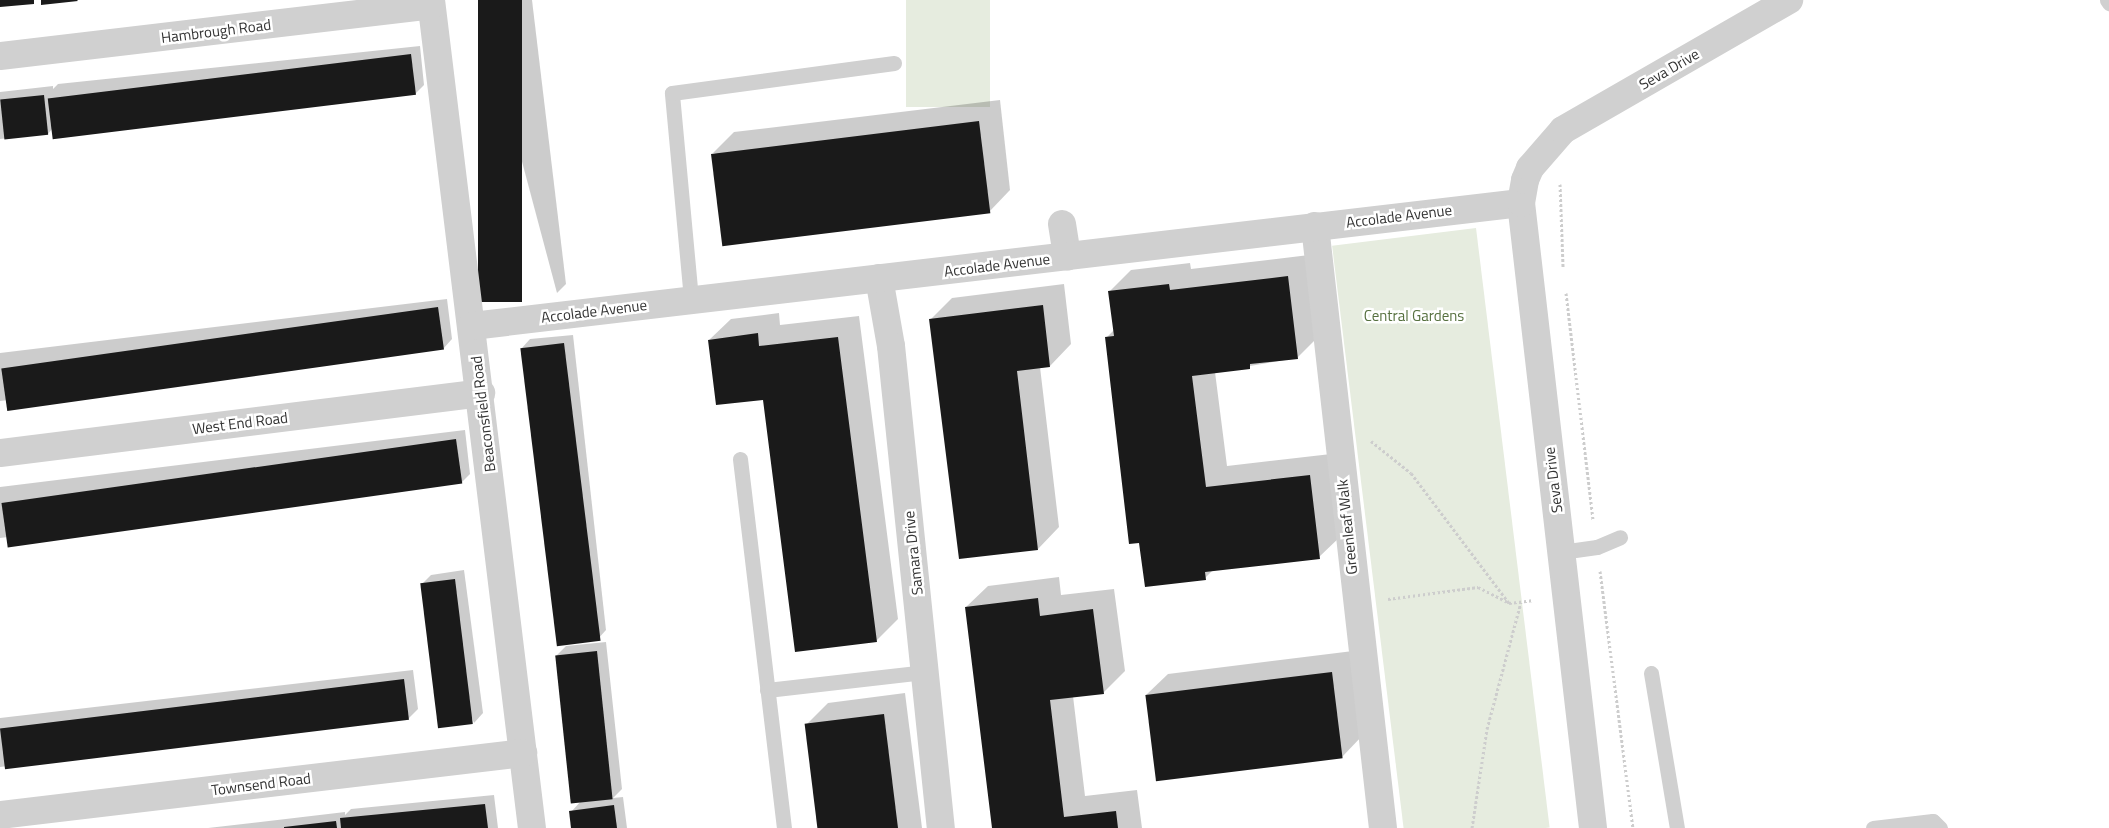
<!DOCTYPE html>
<html>
<head>
<meta charset="utf-8">
<style>
	body { margin:0 }
	#map { position:relative; width:2109px; height:828px; overflow:hidden; background:#fff; font-family:"Titillium Web",sans-serif }
	div>[style] { position:absolute }
	[style*='--x'] { left:calc(var(--x)*1px); top:calc(var(--y)*1px); width:calc(var(--w)*1px); rotate:calc(var(--a)*1deg) }
	.green>* { inset:0; background:#e6ecdf; transform-origin:0 0 }
	.shadow>* { inset:0; background:#0003 }
	.building>* { inset:0; background:#1a1a1a; transform-origin:0 0 }
	.path>* { height:3px; margin-top:-1.5px; transform-origin:0; background:repeating-linear-gradient(90deg,#cdcdcd 0 2.5px,transparent 0 5px) }
	.lane>* { height:15px; margin:-7.5px; padding:0 7.5px; transform-origin:7.5px; border-radius:7.5px; background:#d0d0d0 }
	.street>* { height:28px; margin:-14px; padding:0 14px; transform-origin:14px; border-radius:14px; background:#d0d0d0 }
	span { translate:-50% -50%; white-space:nowrap; text-align:center; line-height:1.15; -webkit-text-stroke:5px #fff; paint-order:stroke }
	.street-label { font-size:15px; color:#333 }
	.park-label { font-size:15px; color:#56703f }
</style>
</head>
<body>
<div id="map">
	<div class="green">
		<i style="left:906px;top:0;width:84px;height:107px"></i>
		<i style="left:1476px;top:228px;width:604px;height:145px;rotate:83deg"></i>
	</div>
	<div class="shadow">
		<i style="clip-path:polygon(479px 0,532px 0,566px 284px,557px 293px)"></i>
		<i style="clip-path:polygon(420px 46px,424px 85px,415px 94px,52px 129px,48px 134px,0 139px,0 92px,53px 86px,53px 89px,58px 84px)"></i>
		<i style="clip-path:polygon(1000px 100px,1010px 190px,989px 212px,713px 153px,734px 132px)"></i>
		<i style="clip-path:polygon(1309px 255px,1319px 336px,1297px 358px,1215px 372px,1227px 466px,1331px 454px,1341px 536px,1319px 557px,1214px 569px,1205px 578px,1107px 337px,1114px 330px,1110px 291px,1131px 270px,1190px 263px,1191px 269px)"></i>
		<i style="clip-path:polygon(1064px 284px,1071px 344px,1050px 366px,1040px 367px,1059px 527px,1038px 549px,931px 319px,952px 298px)"></i>
		<i style="clip-path:polygon(447px 299px,452px 339px,443px 349px,0 401px,0 353px)"></i>
		<i style="clip-path:polygon(779px 313px,780px 325px,859px 316px,898px 619px,876px 641px,764px 398px,709px 340px,731px 319px)"></i>
		<i style="clip-path:polygon(573px 335px,606px 630px,597px 640px,521px 349px,530px 339px)"></i>
		<i style="clip-path:polygon(465px 430px,470px 474px,461px 483px,0 538px,0 487px)"></i>
		<i style="clip-path:polygon(464px 570px,483px 713px,474px 723px,422px 584px,431px 575px)"></i>
		<i style="clip-path:polygon(1059px 577px,1061px 595px,1114px 589px,1125px 671px,1103px 693px,1073px 696px,1085px 796px,1137px 790px,1142px 828px,993px 828px,966px 607px,988px 586px)"></i>
		<i style="clip-path:polygon(606px 642px,622px 789px,613px 798px,623px 797px,627px 828px,573px 828px,571px 812px,581px 801px,556px 656px,566px 646px)"></i>
		<i style="clip-path:polygon(1353px 651px,1363px 735px,1342px 757px,1146px 695px,1168px 674px)"></i>
		<i style="clip-path:polygon(413px 670px,418px 709px,409px 718px,0 767px,0 718px)"></i>
		<i style="clip-path:polygon(905px 693px,922px 828px,819px 828px,807px 724px,828px 703px)"></i>
		<i style="clip-path:polygon(494px 795px,498px 828px,208px 828px,345px 812px,345px 815px,351px 809px)"></i>
	</div>
	<div class="building">
		<i style="clip-path:polygon(0 0,34px 0,34px 4px,0 7px)"></i>
		<i style="clip-path:polygon(41px 0,77px 0,78px 1px,41px 5px)"></i>
		<i style="left:478px;top:0;width:44px;height:302px"></i>
		<i style="left:411px;top:54px;width:41px;height:366px;rotate:83deg"></i>
		<i style="left:44px;top:95px;width:40px;height:44px;rotate:84deg"></i>
		<i style="left:979px;top:121px;width:93px;height:270px;rotate:83deg"></i>
		<i style="clip-path:polygon(1288px 276px,1298px 359px,1250px 364px,1250px 369px,1192px 376px,1206px 487px,1310px 475px,1320px 559px,1205px 572px,1206px 580px,1145px 587px,1139px 543px,1129px 544px,1105px 337px,1114px 336px,1108px 291px,1169px 284px,1170px 290px)"></i>
		<i style="clip-path:polygon(1043px 305px,1050px 367px,1017px 371px,1038px 550px,959px 559px,929px 319px)"></i>
		<i style="left:438px;top:307px;width:43px;height:441px;rotate:82deg"></i>
		<i style="clip-path:polygon(758px 333px,759px 346px,838px 337px,877px 642px,795px 652px,763px 400px,716px 405px,708px 340px)"></i>
		<i style="left:564px;top:343px;width:300px;height:44px;rotate:83deg"></i>
		<i style="left:456px;top:439px;width:45px;height:459px;rotate:82deg"></i>
		<i style="left:455px;top:579px;width:146px;height:35px;rotate:83deg"></i>
		<i style="clip-path:polygon(1038px 598px,1040px 616px,1093px 609px,1104px 694px,1050px 700px,1064px 817px,1116px 811px,1118px 828px,992px 828px,965px 607px)"></i>
		<i style="left:597px;top:651px;width:149px;height:42px;rotate:84deg"></i>
		<i style="left:1332px;top:672px;width:87px;height:188px;rotate:83deg"></i>
		<i style="left:404px;top:679px;width:41px;height:407px;rotate:83deg"></i>
		<i style="left:884px;top:714px;width:115px;height:80px;rotate:83deg"></i>
		<i style="clip-path:polygon(485px 804px,488px 828px,341px 828px,340px 818px)"></i>
		<i style="clip-path:polygon(614px 805px,617px 828px,571px 828px,569px 811px)"></i>
		<i style="clip-path:polygon(336px 821px,337px 828px,284px 828px,284px 827px)"></i>
	</div>
	<div class="path">
		<i style="--x:1560;--y:184;--w:83;--a:87.9"></i>
		<i style="--x:1566;--y:293;--w:229;--a:83.2"></i>
		<i style="--x:1371;--y:441;--w:51;--a:38.7"></i>
		<i style="--x:1411;--y:473;--w:163;--a:53"></i>
		<i style="--x:1600;--y:571;--w:259;--a:82.7"></i>
		<i style="--x:1388;--y:599;--w:91;--a:-7.6"></i>
		<i style="--x:1478;--y:587;--w:35;--a:27"></i>
		<i style="--x:1509;--y:603;--w:25;--a:-7"></i>
		<i style="--x:1472;--y:828;--w:100;--a:-81.4"></i>
		<i style="--x:1487;--y:729;--w:131;--a:-75"></i>
	</div>
	<div class="lane">
		<i style="--x:2107;--y:0;--w:4;--a:56"></i>
		<i style="--x:691;--y:299;--w:207;--a:-95.3"></i>
		<i style="--x:672;--y:93;--w:224;--a:-7.7"></i>
		<i style="--x:740;--y:459;--w:372;--a:83.2"></i>
		<i style="--x:1561;--y:552;--w:36;--a:-8"></i>
		<i style="--x:1597;--y:547;--w:25;--a:-23"></i>
		<i style="--x:1651;--y:673;--w:157;--a:80.5"></i>
		<i style="--x:767;--y:690;--w:160;--a:-6.5"></i>
		<i style="--x:1873;--y:828;--w:60;--a:-6.7"></i>
		<i style="--x:1933;--y:821;--w:10;--a:45"></i>
	</div>
	<div class="street">
		<i style="--x:431;--y:0;--w:834;--a:83.05"></i>
		<i style="--x:0;--y:56;--w:434;--a:-6.7"></i>
		<i style="--x:1062;--y:224;--w:33;--a:81"></i>
		<i style="--x:1315;--y:226;--w:606;--a:83.56"></i>
		<i style="--x:879;--y:278;--w:69;--a:80"></i>
		<i style="--x:891;--y:346;--w:485;--a:84.1"></i>
		<i style="--x:472;--y:326;--w:1056;--a:-6.69"></i>
		<i style="--x:0;--y:453;--w:485;--a:-7.1"></i>
		<i style="--x:0;--y:815;--w:527;--a:-6.76"></i>
		<i style="--x:1593;--y:828;--w:629;--a:-96.57"></i>
		<i style="--x:1521;--y:203;--w:23;--a:-80"></i>
		<i style="--x:1525;--y:180;--w:13;--a:-67"></i>
		<i style="--x:1530;--y:168;--w:50;--a:-49"></i>
		<i style="--x:1563;--y:130;--w:261;--a:-29.9"></i>
	</div>
	<div class="street-label">
		<span style="left:216px;top:31px;rotate:-7deg">Hambrough Road</span>
		<span style="left:1669px;top:69px;rotate:-30deg">Seva Drive</span>
		<span style="left:1399px;top:216px;rotate:-7deg">Accolade Avenue</span>
		<span style="left:997px;top:265px;rotate:-7deg">Accolade Avenue</span>
		<span style="left:594px;top:311px;rotate:-7deg">Accolade Avenue</span>
		<span style="left:483px;top:414px;rotate:-97deg">Beaconsfield Road</span>
		<span style="left:240px;top:423px;rotate:-7deg">West End Road</span>
		<span style="left:1553px;top:480px;rotate:-97deg">Seva Drive</span>
		<span style="left:1347px;top:527px;rotate:-96deg">Greenleaf Walk</span>
		<span style="left:913px;top:553px;rotate:-96deg">Samara Drive</span>
		<span style="left:261px;top:784px;rotate:-7deg">Townsend Road</span>
	</div>
	<div class="park-label">
		<span style="left:1414px;top:316px">Central Gardens</span>
	</div>
</div>
</body>
</html>
